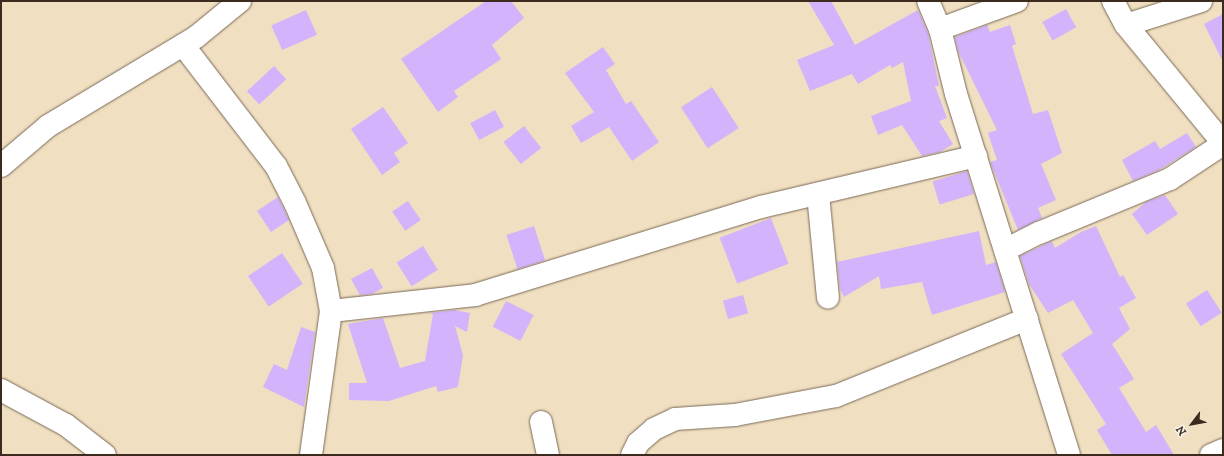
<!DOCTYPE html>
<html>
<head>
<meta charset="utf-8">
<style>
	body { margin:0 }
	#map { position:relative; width:1224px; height:456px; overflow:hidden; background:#f0dfc1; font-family:"IM FELL DW Pica",serif }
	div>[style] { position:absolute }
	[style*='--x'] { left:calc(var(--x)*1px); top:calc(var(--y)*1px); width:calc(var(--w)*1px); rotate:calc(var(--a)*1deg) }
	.building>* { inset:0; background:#d3b3fb; transform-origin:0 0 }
	.roads { filter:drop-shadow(0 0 1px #7a6957) drop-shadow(0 0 1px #7a6957) }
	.minor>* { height:22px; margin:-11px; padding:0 11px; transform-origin:11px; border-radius:11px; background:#fff }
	span { translate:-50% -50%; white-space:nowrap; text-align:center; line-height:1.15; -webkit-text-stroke:3px #f7f3e8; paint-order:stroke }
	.frame { position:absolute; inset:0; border:2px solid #3b2a1e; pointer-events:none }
	.north { position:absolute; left:1172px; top:404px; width:40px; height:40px; -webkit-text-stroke:3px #f7f3e8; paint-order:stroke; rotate:238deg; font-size:11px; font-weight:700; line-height:16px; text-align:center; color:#3b2a1e }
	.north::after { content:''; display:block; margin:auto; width:14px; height:18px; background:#3b2a1e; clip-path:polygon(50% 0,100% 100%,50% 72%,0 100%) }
</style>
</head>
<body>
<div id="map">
	<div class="building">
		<i style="clip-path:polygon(486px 1px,511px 1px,524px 18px,492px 45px,501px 59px,454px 91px,458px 97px,438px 112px,401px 59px)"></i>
		<i style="clip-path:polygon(808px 1px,831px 1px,855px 45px,918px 10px,928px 33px,939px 86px,935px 86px,947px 118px,939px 121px,953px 144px,940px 152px,922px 156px,902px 125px,878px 135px,871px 116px,911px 101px,903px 62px,892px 68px,890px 65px,858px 84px,852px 74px,810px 91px,797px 60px,834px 45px)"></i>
		<i style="left:1066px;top:9px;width:21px;height:27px;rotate:61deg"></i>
		<i style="left:306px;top:10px;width:27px;height:38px;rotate:66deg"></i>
		<i style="clip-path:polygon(1223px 14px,1223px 62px,1204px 24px)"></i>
		<i style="clip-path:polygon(987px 25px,990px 32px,1010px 25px,1016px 44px,1012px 46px,1033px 114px,1048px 110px,1062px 153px,1041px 164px,1056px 200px,1038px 208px,1042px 218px,1018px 230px,990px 162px,997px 160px,988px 133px,997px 130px,958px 51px,955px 37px)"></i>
		<i style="clip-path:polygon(603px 47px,615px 64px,606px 70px,626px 104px,631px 101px,659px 142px,632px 161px,609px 127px,581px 143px,571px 126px,594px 112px,565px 73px)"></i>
		<i style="left:274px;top:66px;width:18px;height:37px;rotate:47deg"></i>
		<i style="left:712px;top:87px;width:49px;height:37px;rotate:57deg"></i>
		<i style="clip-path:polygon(383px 107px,408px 143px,394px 153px,400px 162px,382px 175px,351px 129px)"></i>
		<i style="left:495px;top:110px;width:19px;height:28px;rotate:62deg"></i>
		<i style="left:524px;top:126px;width:28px;height:26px;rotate:52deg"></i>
		<i style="clip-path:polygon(1187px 133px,1196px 147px,1159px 170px,1133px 181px,1122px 160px,1155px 141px,1160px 149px)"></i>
		<i style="left:967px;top:171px;width:24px;height:36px;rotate:73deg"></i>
		<i style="clip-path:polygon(1165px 195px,1178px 214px,1147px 235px,1132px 214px,1146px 202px)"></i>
		<i style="clip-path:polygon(278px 197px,289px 220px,271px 232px,257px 211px)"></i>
		<i style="left:408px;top:201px;width:23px;height:19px;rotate:56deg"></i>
		<i style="left:771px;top:218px;width:49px;height:55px;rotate:69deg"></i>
		<i style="left:534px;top:226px;width:36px;height:29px;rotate:72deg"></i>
		<i style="clip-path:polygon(1096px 226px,1120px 277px,1123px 275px,1136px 298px,1119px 308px,1130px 329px,1112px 344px,1134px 379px,1119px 388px,1146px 432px,1156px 425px,1174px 455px,1112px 455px,1097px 430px,1106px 424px,1061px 354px,1093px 333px,1073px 300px,1048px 313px,1029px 284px,1020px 256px,1052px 241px,1055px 248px,1081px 232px)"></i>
		<i style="clip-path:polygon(979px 231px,986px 265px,996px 262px,1005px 292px,932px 315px,922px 282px,881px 289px,879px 276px,844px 297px,840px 289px,837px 262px)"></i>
		<i style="left:423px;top:246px;width:28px;height:31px;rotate:58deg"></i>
		<i style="left:282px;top:253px;width:37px;height:41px;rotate:56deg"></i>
		<i style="clip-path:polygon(372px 268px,383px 288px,372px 294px,360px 295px,351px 279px)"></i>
		<i style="left:1207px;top:290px;width:27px;height:25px;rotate:57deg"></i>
		<i style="left:743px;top:295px;width:19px;height:21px;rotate:74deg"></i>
		<i style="left:506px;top:301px;width:31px;height:29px;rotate:27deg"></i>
		<i style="clip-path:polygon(454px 310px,470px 313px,467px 332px,455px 326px,463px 355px,458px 387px,438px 392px,436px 386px,389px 401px,349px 400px,349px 383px,367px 383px,348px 324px,383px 318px,400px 368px,425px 361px,433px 314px,430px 313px)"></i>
		<i style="clip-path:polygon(301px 327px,315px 332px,304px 407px,263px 387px,274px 364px,287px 370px)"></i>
	</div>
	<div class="roads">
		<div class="minor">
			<i style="--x:928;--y:1;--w:30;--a:67"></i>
			<i style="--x:940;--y:29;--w:67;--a:76.2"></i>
			<i style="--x:956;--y:94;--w:378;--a:72.6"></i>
			<i style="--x:1113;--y:1;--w:27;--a:62"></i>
			<i style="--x:1126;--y:25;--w:153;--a:50.6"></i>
			<i style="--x:1126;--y:25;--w:79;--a:-17.7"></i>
			<i style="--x:940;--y:29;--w:82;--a:-20"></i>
			<i style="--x:183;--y:45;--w:153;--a:52.5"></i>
			<i style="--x:276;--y:166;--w:42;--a:62.8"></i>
			<i style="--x:295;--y:203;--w:71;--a:66.7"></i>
			<i style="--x:323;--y:268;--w:44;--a:79.5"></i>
			<i style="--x:331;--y:311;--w:145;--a:97.9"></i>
			<i style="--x:1;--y:166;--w:62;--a:-40.4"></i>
			<i style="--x:48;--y:126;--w:173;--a:-31"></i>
			<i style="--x:196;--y:37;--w:57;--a:-39.3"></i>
			<i style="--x:818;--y:194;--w:104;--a:84.5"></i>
			<i style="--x:1005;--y:250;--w:38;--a:-27"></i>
			<i style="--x:1039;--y:233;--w:142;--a:-22.4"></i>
			<i style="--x:1170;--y:179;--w:64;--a:-33.4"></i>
			<i style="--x:331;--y:311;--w:145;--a:-6.3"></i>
			<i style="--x:475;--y:295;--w:299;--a:-17.1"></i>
			<i style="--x:761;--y:207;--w:221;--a:-13.3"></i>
			<i style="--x:1;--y:390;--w:74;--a:28.3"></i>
			<i style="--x:66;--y:425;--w:49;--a:37.6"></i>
			<i style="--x:541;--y:422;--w:34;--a:78"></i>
			<i style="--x:632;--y:455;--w:13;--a:-63"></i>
			<i style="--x:638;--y:443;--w:21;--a:-41"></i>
			<i style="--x:654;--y:429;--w:23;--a:-25"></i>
			<i style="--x:675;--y:419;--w:60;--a:-3.8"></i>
			<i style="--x:735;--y:415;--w:103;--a:-10.7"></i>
			<i style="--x:836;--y:396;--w:206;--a:-22"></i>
			<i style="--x:1211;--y:455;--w:13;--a:-23"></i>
		</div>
	</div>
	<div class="frame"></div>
	<div class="north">N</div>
</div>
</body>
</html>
